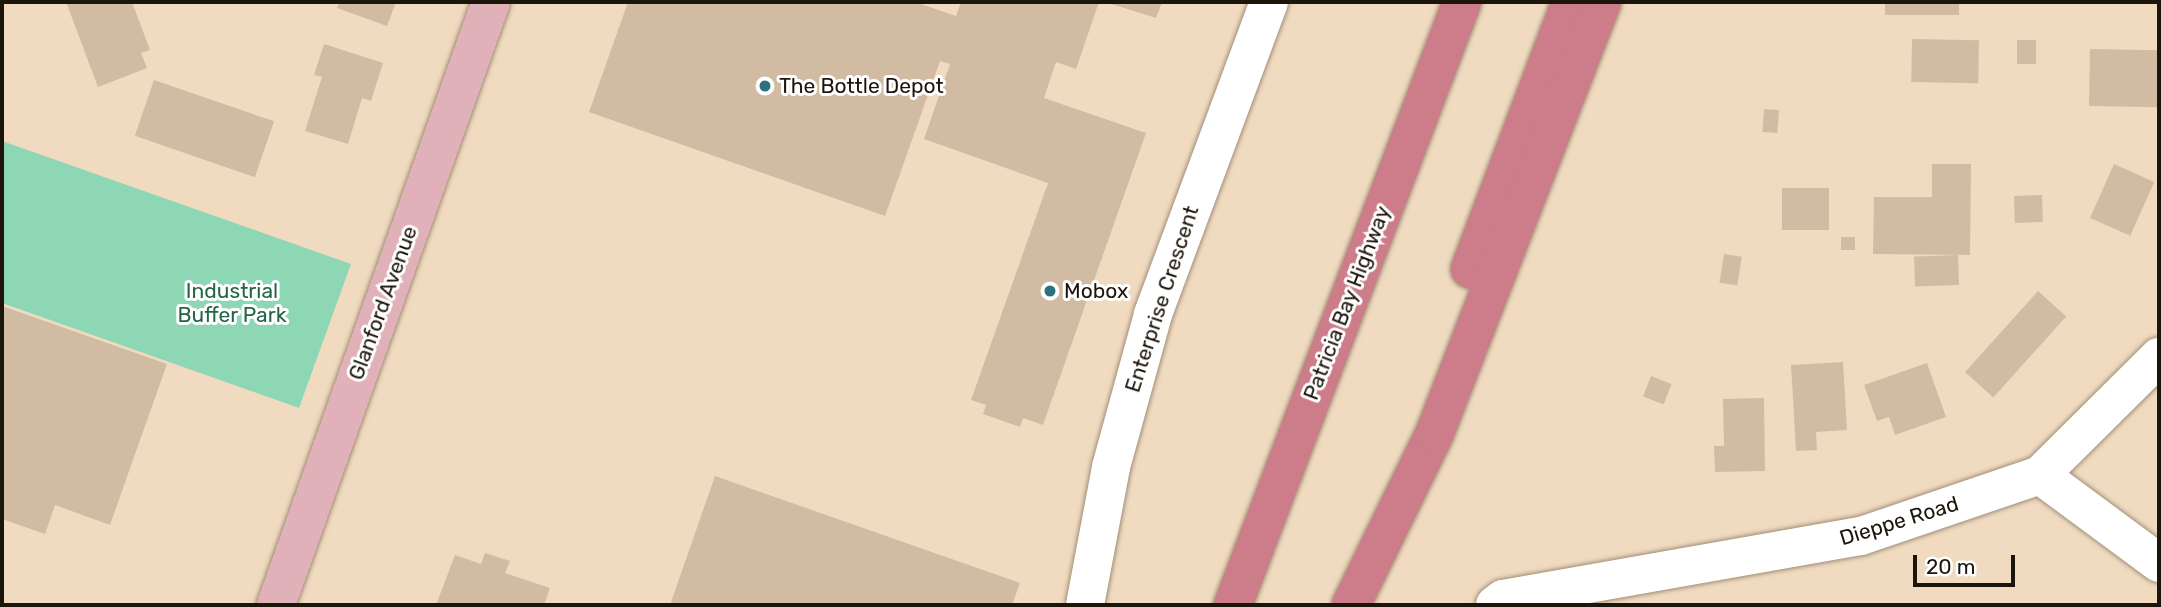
<!DOCTYPE html>
<html>
<head>
<meta charset="utf-8">
<style>
	body { margin:0 }
	#map { position:relative; width:2161px; height:607px; overflow:hidden; background:#f0dbc1; font-family:Rubik,sans-serif }
	div>[style] { position:absolute }
	[style*='--x'] { left:calc(var(--x)*1px); top:calc(var(--y)*1px); width:calc(var(--w)*1px); rotate:calc(var(--a)*1deg) }
	.green>* { inset:0; background:#8ed7b5 }
	.building>* { inset:0; background:#d1bca3; transform-origin:0 0 }
	.roads { filter:drop-shadow(0 0 2px #a28e76) drop-shadow(0 0 2px #a28e76) }
	.minor>* { height:38px; margin:-19px; padding:0 19px; transform-origin:19px; border-radius:19px; background:#fff }
	.major>* { height:38px; margin:-19px; padding:0 19px; transform-origin:19px; border-radius:19px; background:#e0b1b8 }
	.highway>* { height:38px; margin:-19px; padding:0 19px; transform-origin:19px; border-radius:19px; background:#cc7d89 }
	.dots>* { width:19px; height:19px; translate:-50% -50%; box-sizing:border-box; border:4px solid #fff; border-radius:50% }
	span { translate:-50% -50%; white-space:nowrap; text-align:center; line-height:1.15; -webkit-text-stroke:6px #fff; paint-order:stroke }
	.poi-label { font-size:21px; color:#1c150b }
	.left { translate:0 -50%; text-align:left }
	.park-label { font-size:21px; color:#23644a }
	.street-label { font-size:21px; color:#1c150b }
	.frame { position:absolute; inset:0; border:4px solid #1c150b; pointer-events:none }
	.scale { position:absolute; left:1913px; top:555px; width:102px; height:32px; box-sizing:border-box; border:4px solid #1c150b; border-top:0; padding-left:9px; font-size:21px; line-height:24px; white-space:nowrap; color:#1c150b; -webkit-text-stroke:5px #fff; paint-order:stroke }
</style>
</head>
<body>
<div id="map">
	<div class="green">
		<i style="clip-path:polygon(2px 141px,351px 264px,299px 408px,2px 303px)"></i>
	</div>
	<div class="building">
		<i style="clip-path:polygon(66px 2px,132px 2px,150px 50px,141px 53px,147px 68px,98px 87px)"></i>
		<i style="clip-path:polygon(339px 2px,396px 2px,387px 26px,337px 8px)"></i>
		<i style="clip-path:polygon(628px 2px,915px 2px,956px 16px,961px 2px,1099px 2px,1076px 69px,1056px 62px,1044px 98px,1146px 133px,1043px 425px,1023px 418px,1020px 427px,983px 414px,986px 405px,971px 400px,1048px 183px,924px 139px,950px 64px,940px 61px,885px 216px,589px 112px)"></i>
		<i style="clip-path:polygon(1105px 2px,1162px 2px,1156px 18px)"></i>
		<i style="left:1885px;top:2px;width:74px;height:13px"></i>
		<i style="left:1912px;top:39px;width:67px;height:43px;rotate:1deg"></i>
		<i style="left:2036px;top:40px;width:24px;height:19px;rotate:90deg"></i>
		<i style="clip-path:polygon(324px 44px,383px 63px,371px 101px,362px 98px,348px 144px,305px 131px,322px 77px,314px 75px)"></i>
		<i style="left:2090px;top:49px;width:69px;height:57px;rotate:1deg"></i>
		<i style="left:154px;top:80px;width:127px;height:59px;rotate:19deg"></i>
		<i style="left:1764px;top:109px;width:15px;height:23px;rotate:4deg"></i>
		<i style="clip-path:polygon(1932px 164px,1971px 164px,1970px 255px,1873px 254px,1874px 197px,1932px 197px)"></i>
		<i style="left:2114px;top:164px;width:44px;height:59px;rotate:24deg"></i>
		<i style="left:1829px;top:188px;width:42px;height:47px;rotate:90deg"></i>
		<i style="left:2042px;top:195px;width:27px;height:28px;rotate:88deg"></i>
		<i style="left:1841px;top:237px;width:14px;height:13px"></i>
		<i style="left:1724px;top:254px;width:18px;height:29px;rotate:9deg"></i>
		<i style="left:1958px;top:255px;width:30px;height:44px;rotate:88deg"></i>
		<i style="left:2038px;top:291px;width:38px;height:109px;rotate:42deg"></i>
		<i style="clip-path:polygon(2px 306px,167px 364px,110px 525px,55px 505px,45px 534px,2px 519px)"></i>
		<i style="clip-path:polygon(1843px 362px,1847px 430px,1816px 432px,1817px 450px,1796px 451px,1791px 365px)"></i>
		<i style="clip-path:polygon(1927px 363px,1946px 417px,1895px 435px,1889px 417px,1877px 421px,1864px 385px)"></i>
		<i style="left:1651px;top:376px;width:22px;height:22px;rotate:21deg"></i>
		<i style="clip-path:polygon(1764px 398px,1765px 471px,1715px 472px,1714px 446px,1724px 446px,1723px 399px)"></i>
		<i style="clip-path:polygon(715px 476px,1020px 583px,1012px 605px,670px 605px)"></i>
		<i style="clip-path:polygon(485px 553px,510px 561px,505px 573px,550px 588px,544px 605px,436px 605px,455px 555px,481px 564px)"></i>
	</div>
	<div class="roads">
		<div class="minor">
			<i style="--x:2040;--y:475;--w:148;--a:36.5"></i>
			<i style="--x:1085;--y:605;--w:140;--a:-79.3"></i>
			<i style="--x:1111;--y:467;--w:159;--a:-74.6"></i>
			<i style="--x:1153;--y:314;--w:333;--a:-69.6"></i>
			<i style="--x:1495;--y:605;--w:10;--a:-37"></i>
			<i style="--x:1503;--y:599;--w:364;--a:-10"></i>
			<i style="--x:1861;--y:536;--w:189;--a:-18.8"></i>
			<i style="--x:2040;--y:475;--w:168;--a:-44.8"></i>
		</div>
		<div class="major">
			<i style="--x:276;--y:605;--w:640;--a:-70.38"></i>
		</div>
		<div class="highway">
			<i style="--x:1470;--y:269;--w:285;--a:-69.3"></i>
			<i style="--x:1233;--y:605;--w:645;--a:-69.2"></i>
			<i style="--x:1351;--y:605;--w:189;--a:-64"></i>
			<i style="--x:1434;--y:435;--w:464;--a:-68.8"></i>
		</div>
	</div>
	<div class="dots">
		<i style="left:765px;top:86px;background:#2b727e"></i>
		<i style="left:1050px;top:291px;background:#2b727e"></i>
	</div>
	<div class="poi-label">
		<span class="left" style="left:779px;top:86px">The Bottle Depot</span>
		<span class="left" style="left:1064px;top:291px">Mobox</span>
	</div>
	<div class="park-label">
		<span style="left:232px;top:303px">Industrial<br>Buffer Park</span>
	</div>
	<div class="street-label">
		<span style="left:1162px;top:299px;rotate:-72deg">Enterprise Crescent</span>
		<span style="left:383px;top:303px;rotate:-70deg">Glanford Avenue</span>
		<span style="left:1347px;top:303px;rotate:-69deg">Patricia Bay Highway</span>
		<span style="left:1899px;top:521px;rotate:-17deg">Dieppe Road</span>
	</div>
	<div class="frame"></div>
	<div class="scale">20 m</div>
</div>
</body>
</html>
